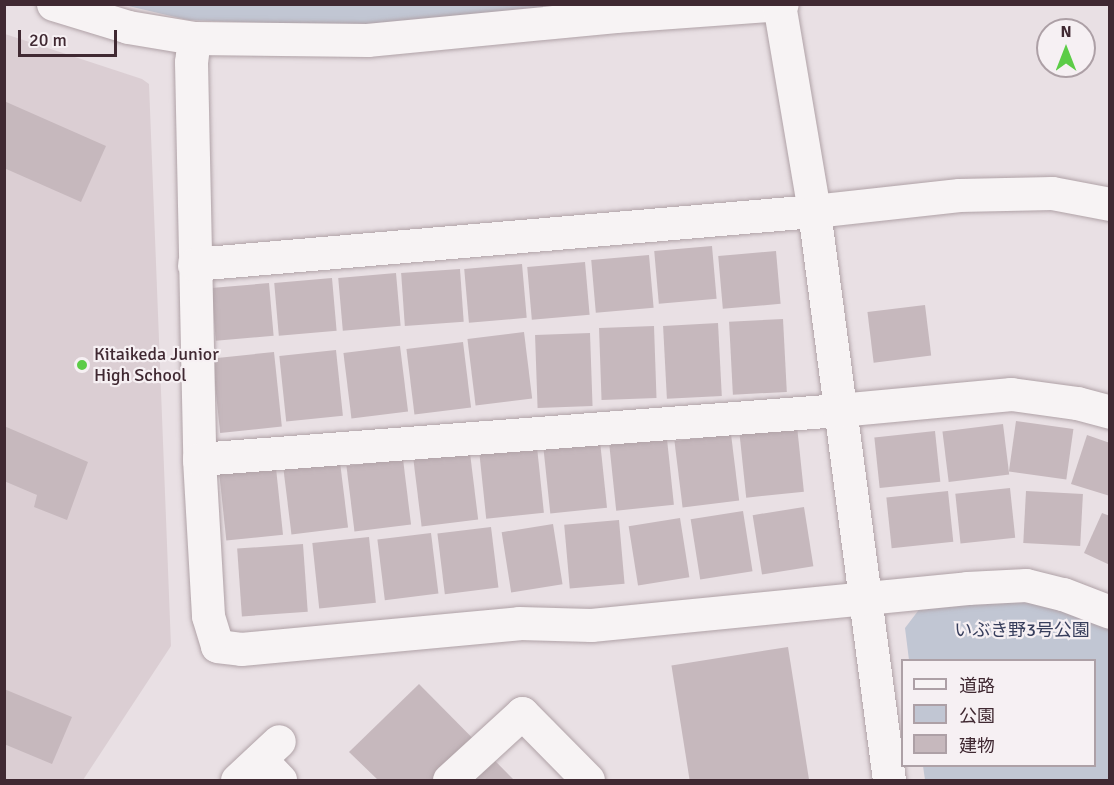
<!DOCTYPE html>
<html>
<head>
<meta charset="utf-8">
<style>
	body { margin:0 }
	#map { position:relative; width:1114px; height:785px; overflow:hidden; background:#e9e0e4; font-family:Signika,"Noto Sans JP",sans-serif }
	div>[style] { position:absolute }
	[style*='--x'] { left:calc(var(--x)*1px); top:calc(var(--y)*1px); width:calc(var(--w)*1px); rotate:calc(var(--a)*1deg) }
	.built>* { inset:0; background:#dbced3 }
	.green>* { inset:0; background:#c1c6d3 }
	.building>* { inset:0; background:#c6b8bd; transform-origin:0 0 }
	.roads { filter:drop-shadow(0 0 2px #b0a2a7) drop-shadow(0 0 2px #b0a2a7) }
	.minor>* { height:33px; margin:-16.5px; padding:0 16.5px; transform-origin:16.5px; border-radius:16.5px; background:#f7f3f4 }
	.dots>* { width:16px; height:16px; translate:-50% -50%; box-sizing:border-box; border:3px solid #f6f0f3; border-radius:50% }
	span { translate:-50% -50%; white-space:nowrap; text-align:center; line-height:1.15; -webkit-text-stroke:4.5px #f6f0f3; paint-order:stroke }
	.poi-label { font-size:18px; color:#402932 }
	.left { translate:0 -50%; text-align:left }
	.park-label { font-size:18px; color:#373e5c }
	.frame { position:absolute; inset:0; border:6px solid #402932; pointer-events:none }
	.legend { position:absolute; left:901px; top:659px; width:195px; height:108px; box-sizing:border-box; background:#f6f0f3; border:2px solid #ada0a6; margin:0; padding:8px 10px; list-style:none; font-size:18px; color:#402932 }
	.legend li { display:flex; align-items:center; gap:12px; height:30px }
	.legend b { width:30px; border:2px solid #ada0a6 }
	.north { position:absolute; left:1036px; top:18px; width:60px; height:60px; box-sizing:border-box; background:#f6f0f3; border:2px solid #ada0a6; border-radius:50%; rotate:0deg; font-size:16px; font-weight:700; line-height:24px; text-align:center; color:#402932 }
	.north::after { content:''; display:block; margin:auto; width:21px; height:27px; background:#5ccc47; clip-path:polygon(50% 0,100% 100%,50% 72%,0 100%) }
	.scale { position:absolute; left:18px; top:30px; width:99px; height:27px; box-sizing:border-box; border:3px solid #402932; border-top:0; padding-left:8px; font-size:18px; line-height:21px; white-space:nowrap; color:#402932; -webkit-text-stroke:4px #f6f0f3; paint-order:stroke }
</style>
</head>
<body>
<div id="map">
	<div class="built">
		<i style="clip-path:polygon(5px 34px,142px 79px,149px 84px,171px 646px,83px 780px,5px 780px)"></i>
	</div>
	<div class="green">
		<i style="clip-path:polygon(124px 5px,582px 5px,364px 27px,188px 20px)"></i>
		<i style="clip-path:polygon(1031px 600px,1099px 623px,1109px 630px,1109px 780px,925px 780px,923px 766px,1094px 766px,1094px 660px,909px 660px,905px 628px,921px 607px)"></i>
	</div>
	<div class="building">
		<i style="clip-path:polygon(4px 101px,106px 146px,81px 202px,4px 168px)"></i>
		<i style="left:712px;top:246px;width:53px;height:58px;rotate:85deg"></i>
		<i style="left:776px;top:251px;width:53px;height:58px;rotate:85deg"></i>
		<i style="left:649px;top:255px;width:53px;height:58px;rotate:85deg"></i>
		<i style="left:585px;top:262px;width:53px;height:58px;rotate:85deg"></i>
		<i style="left:522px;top:264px;width:54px;height:58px;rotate:85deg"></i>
		<i style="left:460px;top:269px;width:53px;height:59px;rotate:86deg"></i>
		<i style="left:396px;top:273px;width:53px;height:58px;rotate:85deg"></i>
		<i style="left:332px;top:278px;width:53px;height:58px;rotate:85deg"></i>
		<i style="left:269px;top:283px;width:53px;height:58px;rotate:85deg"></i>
		<i style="left:925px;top:305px;width:51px;height:58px;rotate:83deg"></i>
		<i style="left:783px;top:319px;width:73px;height:54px;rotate:87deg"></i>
		<i style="left:718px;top:323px;width:73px;height:55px;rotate:87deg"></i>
		<i style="left:654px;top:326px;width:72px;height:55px;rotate:88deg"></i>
		<i style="left:524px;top:332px;width:67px;height:57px;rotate:83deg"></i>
		<i style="left:590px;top:333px;width:73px;height:55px;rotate:88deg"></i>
		<i style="left:463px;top:342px;width:66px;height:57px;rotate:83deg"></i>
		<i style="left:400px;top:346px;width:66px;height:57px;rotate:83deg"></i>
		<i style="left:336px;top:350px;width:66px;height:57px;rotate:84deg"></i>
		<i style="left:274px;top:352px;width:75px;height:62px;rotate:84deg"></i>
		<i style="left:1016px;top:421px;width:58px;height:51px;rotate:8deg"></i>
		<i style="left:1003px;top:424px;width:51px;height:61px;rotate:83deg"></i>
		<i style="clip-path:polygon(4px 426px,88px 462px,67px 520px,34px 507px,37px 495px,4px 481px)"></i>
		<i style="left:797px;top:426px;width:66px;height:58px;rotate:84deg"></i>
		<i style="left:935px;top:431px;width:51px;height:61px;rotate:84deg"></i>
		<i style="left:731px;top:434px;width:67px;height:57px;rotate:83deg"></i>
		<i style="clip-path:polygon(1087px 435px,1110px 443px,1110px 496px,1071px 484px)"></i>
		<i style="left:667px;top:439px;width:66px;height:58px;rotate:84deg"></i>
		<i style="left:600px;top:441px;width:67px;height:57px;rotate:84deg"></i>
		<i style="left:537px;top:447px;width:66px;height:58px;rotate:84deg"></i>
		<i style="left:470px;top:453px;width:67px;height:57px;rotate:83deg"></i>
		<i style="left:403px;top:459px;width:66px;height:57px;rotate:83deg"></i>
		<i style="left:340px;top:462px;width:66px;height:57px;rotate:83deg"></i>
		<i style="left:276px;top:468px;width:67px;height:57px;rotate:84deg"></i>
		<i style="left:1010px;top:488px;width:50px;height:55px;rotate:84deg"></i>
		<i style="left:948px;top:491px;width:51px;height:62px;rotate:84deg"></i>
		<i style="left:1026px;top:491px;width:57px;height:52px;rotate:3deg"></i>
		<i style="left:804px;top:507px;width:60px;height:52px;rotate:81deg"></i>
		<i style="left:743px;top:511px;width:61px;height:53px;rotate:81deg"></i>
		<i style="clip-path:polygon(1102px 513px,1110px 516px,1110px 565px,1084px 553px)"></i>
		<i style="left:680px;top:518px;width:60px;height:52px;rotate:81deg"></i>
		<i style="left:619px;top:520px;width:64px;height:55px;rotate:85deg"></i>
		<i style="left:553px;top:524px;width:61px;height:52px;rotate:81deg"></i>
		<i style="left:491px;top:527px;width:61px;height:54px;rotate:83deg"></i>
		<i style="left:431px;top:533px;width:61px;height:54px;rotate:83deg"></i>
		<i style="left:369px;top:537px;width:66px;height:57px;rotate:84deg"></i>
		<i style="left:303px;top:544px;width:68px;height:66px;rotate:86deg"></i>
		<i style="left:788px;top:647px;width:134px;height:118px;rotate:81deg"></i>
		<i style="clip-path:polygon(419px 684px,514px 780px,378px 780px,349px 752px)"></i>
		<i style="clip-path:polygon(4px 689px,72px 717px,52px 764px,4px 744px)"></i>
	</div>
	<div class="roads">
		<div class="minor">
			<i style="--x:53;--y:4;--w:78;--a:17"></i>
			<i style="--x:128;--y:27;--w:67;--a:9.5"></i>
			<i style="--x:194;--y:38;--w:173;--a:0.7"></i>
			<i style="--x:367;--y:40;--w:250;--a:-5.5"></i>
			<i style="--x:616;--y:16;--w:166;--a:-4.1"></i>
			<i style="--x:779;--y:4;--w:210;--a:80.4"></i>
			<i style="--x:814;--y:211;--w:574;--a:82.49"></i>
			<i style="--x:194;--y:38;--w:24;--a:97"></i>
			<i style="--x:191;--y:62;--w:397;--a:88.8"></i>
			<i style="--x:199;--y:459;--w:157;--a:86.7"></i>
			<i style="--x:208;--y:616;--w:31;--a:73"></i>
			<i style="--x:217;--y:646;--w:24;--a:7"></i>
			<i style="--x:241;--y:649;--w:279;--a:-5.3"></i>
			<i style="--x:519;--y:623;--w:72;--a:1.6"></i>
			<i style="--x:591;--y:625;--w:378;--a:-5.6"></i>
			<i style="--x:967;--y:588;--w:59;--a:-2.9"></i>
			<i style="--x:1026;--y:585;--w:38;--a:14"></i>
			<i style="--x:1063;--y:594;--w:50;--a:21"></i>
			<i style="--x:194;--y:264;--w:622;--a:-4.89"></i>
			<i style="--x:814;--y:211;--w:146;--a:-6.3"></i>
			<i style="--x:959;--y:195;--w:93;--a:-1.2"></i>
			<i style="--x:1052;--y:193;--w:59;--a:10.7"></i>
			<i style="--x:199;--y:459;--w:642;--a:-4.38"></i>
			<i style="--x:839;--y:410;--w:173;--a:-5.3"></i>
			<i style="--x:1011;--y:394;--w:67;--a:7.8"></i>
			<i style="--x:1077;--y:403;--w:34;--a:15"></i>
			<i style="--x:260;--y:759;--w:29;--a:46"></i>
			<i style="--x:237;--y:780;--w:57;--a:-42.9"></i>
			<i style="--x:449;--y:780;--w:99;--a:-42.5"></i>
			<i style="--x:522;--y:713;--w:94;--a:45.4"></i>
		</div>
	</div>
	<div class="dots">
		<i style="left:82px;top:365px;background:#5ccc47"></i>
	</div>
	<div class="poi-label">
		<span class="left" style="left:94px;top:365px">Kitaikeda Junior<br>High School</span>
	</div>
	<div class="park-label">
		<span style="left:1022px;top:630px">いぶき野3号公園</span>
	</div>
	<div class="frame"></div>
	<ul class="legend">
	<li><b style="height:8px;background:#f7f3f4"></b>道路</li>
	<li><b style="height:16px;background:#c1c6d3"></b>公園</li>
	<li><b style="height:16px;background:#c6b8bd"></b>建物</li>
	</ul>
	<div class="north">N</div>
	<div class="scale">20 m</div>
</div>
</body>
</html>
